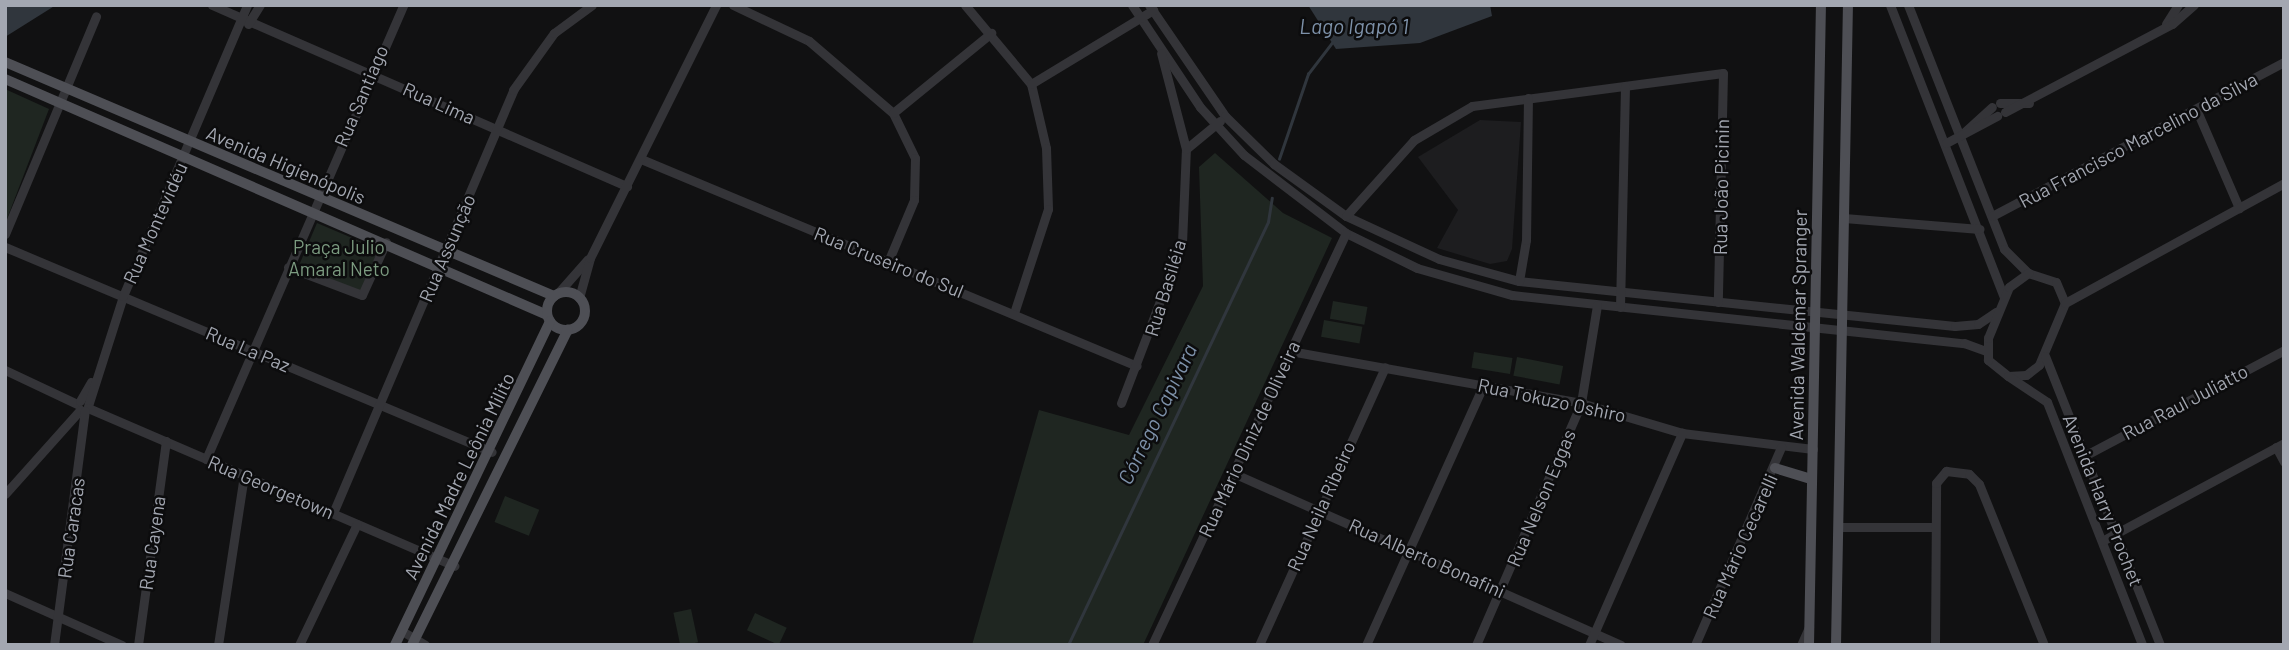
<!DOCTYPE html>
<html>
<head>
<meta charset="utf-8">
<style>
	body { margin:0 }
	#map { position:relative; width:2289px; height:650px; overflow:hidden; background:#111112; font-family:Barlow,sans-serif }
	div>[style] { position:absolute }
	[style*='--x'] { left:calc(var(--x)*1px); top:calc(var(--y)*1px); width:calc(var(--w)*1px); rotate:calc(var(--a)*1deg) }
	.built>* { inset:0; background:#1d1d1f }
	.green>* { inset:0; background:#1f2621; transform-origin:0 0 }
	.water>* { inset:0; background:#30363d }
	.stream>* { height:2.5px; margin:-1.25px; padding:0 1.25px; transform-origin:1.25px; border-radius:1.25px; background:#30363d }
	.minor>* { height:9px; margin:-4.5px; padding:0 4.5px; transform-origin:4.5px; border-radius:4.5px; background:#343438 }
	.major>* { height:10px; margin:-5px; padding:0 5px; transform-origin:5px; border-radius:5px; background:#4e4f55 }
	.major>.ring { margin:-5px; padding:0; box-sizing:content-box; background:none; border:10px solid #4e4f55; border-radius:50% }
	span { translate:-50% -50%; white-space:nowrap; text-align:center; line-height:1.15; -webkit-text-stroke:5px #0c0c0d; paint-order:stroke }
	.street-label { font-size:19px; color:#a3a7b1 }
	.park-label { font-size:19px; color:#7c9b80 }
	.water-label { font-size:21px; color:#7d91a9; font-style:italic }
	.frame { position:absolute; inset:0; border:7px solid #a3a7b1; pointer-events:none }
</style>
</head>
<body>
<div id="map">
	<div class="built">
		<i style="clip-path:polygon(1480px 120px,1521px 122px,1512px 249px,1507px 261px,1490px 264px,1437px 248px,1458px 210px,1418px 157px)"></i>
	</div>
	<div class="green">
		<i style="clip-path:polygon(5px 89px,49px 109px,5px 224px)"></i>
		<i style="clip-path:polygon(1215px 153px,1283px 213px,1332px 238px,1143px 645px,972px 645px,1039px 410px,1129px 435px,1203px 286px,1199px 167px)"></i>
		<i style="left:317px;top:223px;width:69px;height:48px;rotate:23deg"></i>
		<i style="left:1333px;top:301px;width:35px;height:18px;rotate:10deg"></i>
		<i style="left:1324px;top:320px;width:39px;height:17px;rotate:10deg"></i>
		<i style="left:1474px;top:352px;width:39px;height:16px;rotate:9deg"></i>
		<i style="left:1517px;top:357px;width:47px;height:19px;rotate:11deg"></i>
		<i style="left:505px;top:496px;width:37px;height:28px;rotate:22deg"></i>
		<i style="left:691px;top:609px;width:34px;height:18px;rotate:78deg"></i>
		<i style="left:755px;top:613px;width:35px;height:19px;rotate:25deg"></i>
	</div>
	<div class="water">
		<i style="clip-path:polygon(5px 5px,56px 5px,5px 37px)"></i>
		<i style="clip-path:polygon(1308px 5px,1490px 5px,1492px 16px,1420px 43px,1336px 49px)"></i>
	</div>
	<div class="stream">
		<i style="--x:1279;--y:159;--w:90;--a:-71.2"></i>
		<i style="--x:1308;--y:74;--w:43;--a:-52.6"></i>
		<i style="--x:1068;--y:645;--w:468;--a:-64.7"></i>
		<i style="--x:1268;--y:222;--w:24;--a:-81"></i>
	</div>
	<div class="minor">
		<i style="--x:212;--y:5;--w:453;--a:23.6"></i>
		<i style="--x:733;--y:5;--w:84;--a:25.3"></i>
		<i style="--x:809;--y:41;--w:111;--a:40.6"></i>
		<i style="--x:893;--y:113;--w:50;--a:63.9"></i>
		<i style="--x:915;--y:158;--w:42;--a:91.4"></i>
		<i style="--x:914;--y:200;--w:67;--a:112.8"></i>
		<i style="--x:965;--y:5;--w:103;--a:50.1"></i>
		<i style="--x:1031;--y:84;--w:66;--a:76.8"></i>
		<i style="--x:1046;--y:148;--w:61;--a:88.1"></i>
		<i style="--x:1048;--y:209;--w:109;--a:108.1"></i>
		<i style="--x:1132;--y:5;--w:123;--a:56.3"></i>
		<i style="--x:1200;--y:107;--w:65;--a:47.5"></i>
		<i style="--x:1244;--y:155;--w:128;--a:37.4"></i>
		<i style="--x:1346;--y:233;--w:79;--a:26.2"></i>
		<i style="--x:1417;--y:268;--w:99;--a:15.9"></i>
		<i style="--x:1512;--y:295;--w:455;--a:6.1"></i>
		<i style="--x:1964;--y:343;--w:23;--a:20"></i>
		<i style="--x:1149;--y:5;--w:135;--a:55.6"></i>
		<i style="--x:1225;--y:116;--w:69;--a:44.4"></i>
		<i style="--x:1274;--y:164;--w:89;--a:35.8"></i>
		<i style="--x:1346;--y:216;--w:102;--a:24.8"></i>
		<i style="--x:1439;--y:259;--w:83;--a:15.4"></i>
		<i style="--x:1519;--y:281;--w:438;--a:5.9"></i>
		<i style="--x:1955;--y:326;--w:23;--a:-5"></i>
		<i style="--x:1978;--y:324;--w:22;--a:-34"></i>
		<i style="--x:1890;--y:5;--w:313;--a:68.7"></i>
		<i style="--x:1908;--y:5;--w:262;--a:68.5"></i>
		<i style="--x:2004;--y:249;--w:34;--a:45"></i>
		<i style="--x:248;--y:24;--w:22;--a:-58"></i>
		<i style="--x:2166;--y:24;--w:22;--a:-58"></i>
		<i style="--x:1031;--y:84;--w:143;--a:-31.2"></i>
		<i style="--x:2000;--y:103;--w:29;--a:0"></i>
		<i style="--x:2197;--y:111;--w:106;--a:66.6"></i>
		<i style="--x:2005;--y:112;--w:189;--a:-27.8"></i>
		<i style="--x:2172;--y:24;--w:29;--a:-41"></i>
		<i style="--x:893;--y:113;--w:127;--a:-39.2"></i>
		<i style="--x:1960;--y:136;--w:43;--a:-42.2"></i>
		<i style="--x:1946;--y:143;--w:58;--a:-27.9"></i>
		<i style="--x:1186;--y:149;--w:44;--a:-39.5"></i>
		<i style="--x:641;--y:159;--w:537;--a:22.65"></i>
		<i style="--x:1346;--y:216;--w:102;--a:-48.2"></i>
		<i style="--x:1414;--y:140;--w:67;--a:-30.4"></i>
		<i style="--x:1472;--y:106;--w:253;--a:-7.5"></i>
		<i style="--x:1723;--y:73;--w:229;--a:91.3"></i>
		<i style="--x:1992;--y:216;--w:330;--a:-27.8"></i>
		<i style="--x:1844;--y:218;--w:136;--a:4.6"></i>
		<i style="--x:5;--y:234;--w:236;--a:-67.3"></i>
		<i style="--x:5;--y:247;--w:528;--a:22.83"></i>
		<i style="--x:288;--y:267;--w:79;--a:20.7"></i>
		<i style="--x:362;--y:295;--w:58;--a:-65.6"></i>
		<i style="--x:2028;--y:273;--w:29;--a:18"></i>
		<i style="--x:2056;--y:282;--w:23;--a:67"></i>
		<i style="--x:2065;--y:303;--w:67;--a:112.8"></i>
		<i style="--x:2039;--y:365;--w:16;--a:142"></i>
		<i style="--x:2026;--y:375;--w:18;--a:177"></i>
		<i style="--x:2008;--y:376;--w:26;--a:-141"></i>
		<i style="--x:1988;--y:360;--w:22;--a:-90"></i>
		<i style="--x:1988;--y:338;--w:55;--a:-67.6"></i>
		<i style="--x:2009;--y:287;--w:24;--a:-36"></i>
		<i style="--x:1519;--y:281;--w:42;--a:-80.3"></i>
		<i style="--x:1526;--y:240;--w:142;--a:-89.2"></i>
		<i style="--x:558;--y:293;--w:45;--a:-48.6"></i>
		<i style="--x:579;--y:298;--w:41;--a:-74.6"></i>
		<i style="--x:590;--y:258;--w:283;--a:-63.5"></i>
		<i style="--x:2065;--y:303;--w:250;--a:-28.7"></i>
		<i style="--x:1620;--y:307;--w:221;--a:-88.7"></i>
		<i style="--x:1290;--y:351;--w:296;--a:10.1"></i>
		<i style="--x:1581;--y:403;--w:105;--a:16.5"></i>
		<i style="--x:1682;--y:433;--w:132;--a:7"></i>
		<i style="--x:2045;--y:356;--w:311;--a:68.3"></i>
		<i style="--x:5;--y:370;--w:80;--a:25.3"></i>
		<i style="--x:2008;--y:376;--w:47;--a:33.7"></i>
		<i style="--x:2047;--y:402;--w:261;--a:68.6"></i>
		<i style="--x:80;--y:401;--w:22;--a:-60"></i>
		<i style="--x:1121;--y:403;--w:171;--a:-69.1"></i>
		<i style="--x:1182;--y:243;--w:94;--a:-87.6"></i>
		<i style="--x:1186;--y:149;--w:99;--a:-104.6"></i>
		<i style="--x:88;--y:406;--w:115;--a:-72.3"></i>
		<i style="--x:123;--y:296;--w:316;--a:-66.9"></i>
		<i style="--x:88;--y:408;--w:399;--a:23.3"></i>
		<i style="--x:2276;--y:447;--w:17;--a:62"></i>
		<i style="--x:2086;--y:455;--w:224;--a:-27.9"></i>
		<i style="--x:206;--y:459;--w:495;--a:-66.5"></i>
		<i style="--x:1233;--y:473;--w:424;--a:23.9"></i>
		<i style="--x:5;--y:494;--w:113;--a:-48.2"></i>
		<i style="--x:333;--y:513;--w:460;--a:-66.9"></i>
		<i style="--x:513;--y:90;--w:70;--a:-54.3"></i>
		<i style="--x:554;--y:33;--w:47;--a:-36.4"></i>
		<i style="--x:1838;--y:527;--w:97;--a:0"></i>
		<i style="--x:2102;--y:541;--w:207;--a:-28.3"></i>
		<i style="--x:5;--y:593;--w:128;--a:24"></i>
		<i style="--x:402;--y:631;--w:27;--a:31"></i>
		<i style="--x:54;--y:645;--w:236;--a:-82.5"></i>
		<i style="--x:138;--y:645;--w:206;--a:-82.2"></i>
		<i style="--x:218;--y:645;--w:171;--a:-81.3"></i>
		<i style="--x:299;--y:645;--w:134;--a:-64.4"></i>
		<i style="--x:1152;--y:645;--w:455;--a:-64.8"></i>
		<i style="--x:1259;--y:645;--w:305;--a:-65.6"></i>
		<i style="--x:1366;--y:645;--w:286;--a:-65.7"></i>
		<i style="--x:1476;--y:645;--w:264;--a:-66.5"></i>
		<i style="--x:1581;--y:403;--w:99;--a:-80.7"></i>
		<i style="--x:1589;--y:645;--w:232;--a:-66.3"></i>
		<i style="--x:1695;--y:645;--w:216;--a:-66.5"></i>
		<i style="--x:1801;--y:645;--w:20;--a:-66"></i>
		<i style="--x:1935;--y:645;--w:162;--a:-89.6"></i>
		<i style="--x:1936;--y:483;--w:16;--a:-50"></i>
		<i style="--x:1946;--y:471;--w:23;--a:7"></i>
		<i style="--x:1969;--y:474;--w:14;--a:45"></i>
		<i style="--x:1979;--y:484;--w:174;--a:68"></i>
	</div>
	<div class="major">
		<i style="--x:5;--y:62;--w:597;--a:23.09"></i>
		<i style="--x:5;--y:79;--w:591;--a:23.53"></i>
		<i class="ring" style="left:547px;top:292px;width:28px;height:28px"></i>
		<i style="--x:1775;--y:468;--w:38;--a:17"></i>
		<i style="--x:395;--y:645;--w:359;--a:-64.4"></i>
		<i style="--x:412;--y:645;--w:352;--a:-63.7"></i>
		<i style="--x:1809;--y:645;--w:640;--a:-88.93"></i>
		<i style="--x:1836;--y:645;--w:640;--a:-88.93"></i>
	</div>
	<div class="street-label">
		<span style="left:361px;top:96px;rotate:-67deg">Rua Santiago</span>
		<span style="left:439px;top:103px;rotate:24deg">Rua Lima</span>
		<span style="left:2138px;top:140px;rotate:-28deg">Rua Francisco Marcelino da Silva</span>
		<span style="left:286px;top:165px;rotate:23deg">Avenida Higienópolis</span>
		<span style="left:1721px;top:187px;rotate:-89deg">Rua João Picinin</span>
		<span style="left:155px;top:223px;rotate:-66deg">Rua Montevidéu</span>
		<span style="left:447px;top:248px;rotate:-67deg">Rua Assunção</span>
		<span style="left:889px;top:262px;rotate:22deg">Rua Cruseiro do Sul</span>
		<span style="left:1165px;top:288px;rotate:-73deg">Rua Basiléia</span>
		<span style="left:1798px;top:325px;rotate:-89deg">Avenida Waldemar Spranger</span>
		<span style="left:248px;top:349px;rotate:23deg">Rua La Paz</span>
		<span style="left:1552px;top:400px;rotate:12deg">Rua Tokuzo Oshiro</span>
		<span style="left:2185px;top:402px;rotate:-28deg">Rua Raul Juliatto</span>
		<span style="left:1249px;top:439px;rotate:-65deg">Rua Mário Diniz de Oliveira</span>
		<span style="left:459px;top:476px;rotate:-64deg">Avenida Madre Leônia Milito</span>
		<span style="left:271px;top:487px;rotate:23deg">Rua Georgetown</span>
		<span style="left:1541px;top:498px;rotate:-67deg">Rua Nelson Eggas</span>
		<span style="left:2103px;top:500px;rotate:68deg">Avenida Harry Prochet</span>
		<span style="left:1321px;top:506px;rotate:-66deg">Rua Neila Ribeiro</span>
		<span style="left:71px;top:528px;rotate:-82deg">Rua Caracas</span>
		<span style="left:152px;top:543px;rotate:-82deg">Rua Cayena</span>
		<span style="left:1740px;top:546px;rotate:-66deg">Rua Mário Cecarelli</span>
		<span style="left:1427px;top:558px;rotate:24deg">Rua Alberto Bonafini</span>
	</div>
	<div class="park-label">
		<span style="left:339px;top:258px">Praça Julio<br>Amaral Neto</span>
	</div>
	<div class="water-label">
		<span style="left:1354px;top:26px">Lago Igapó 1</span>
		<span style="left:1157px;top:414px;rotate:-64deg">Córrego Capivara</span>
	</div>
	<div class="frame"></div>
</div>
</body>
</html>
